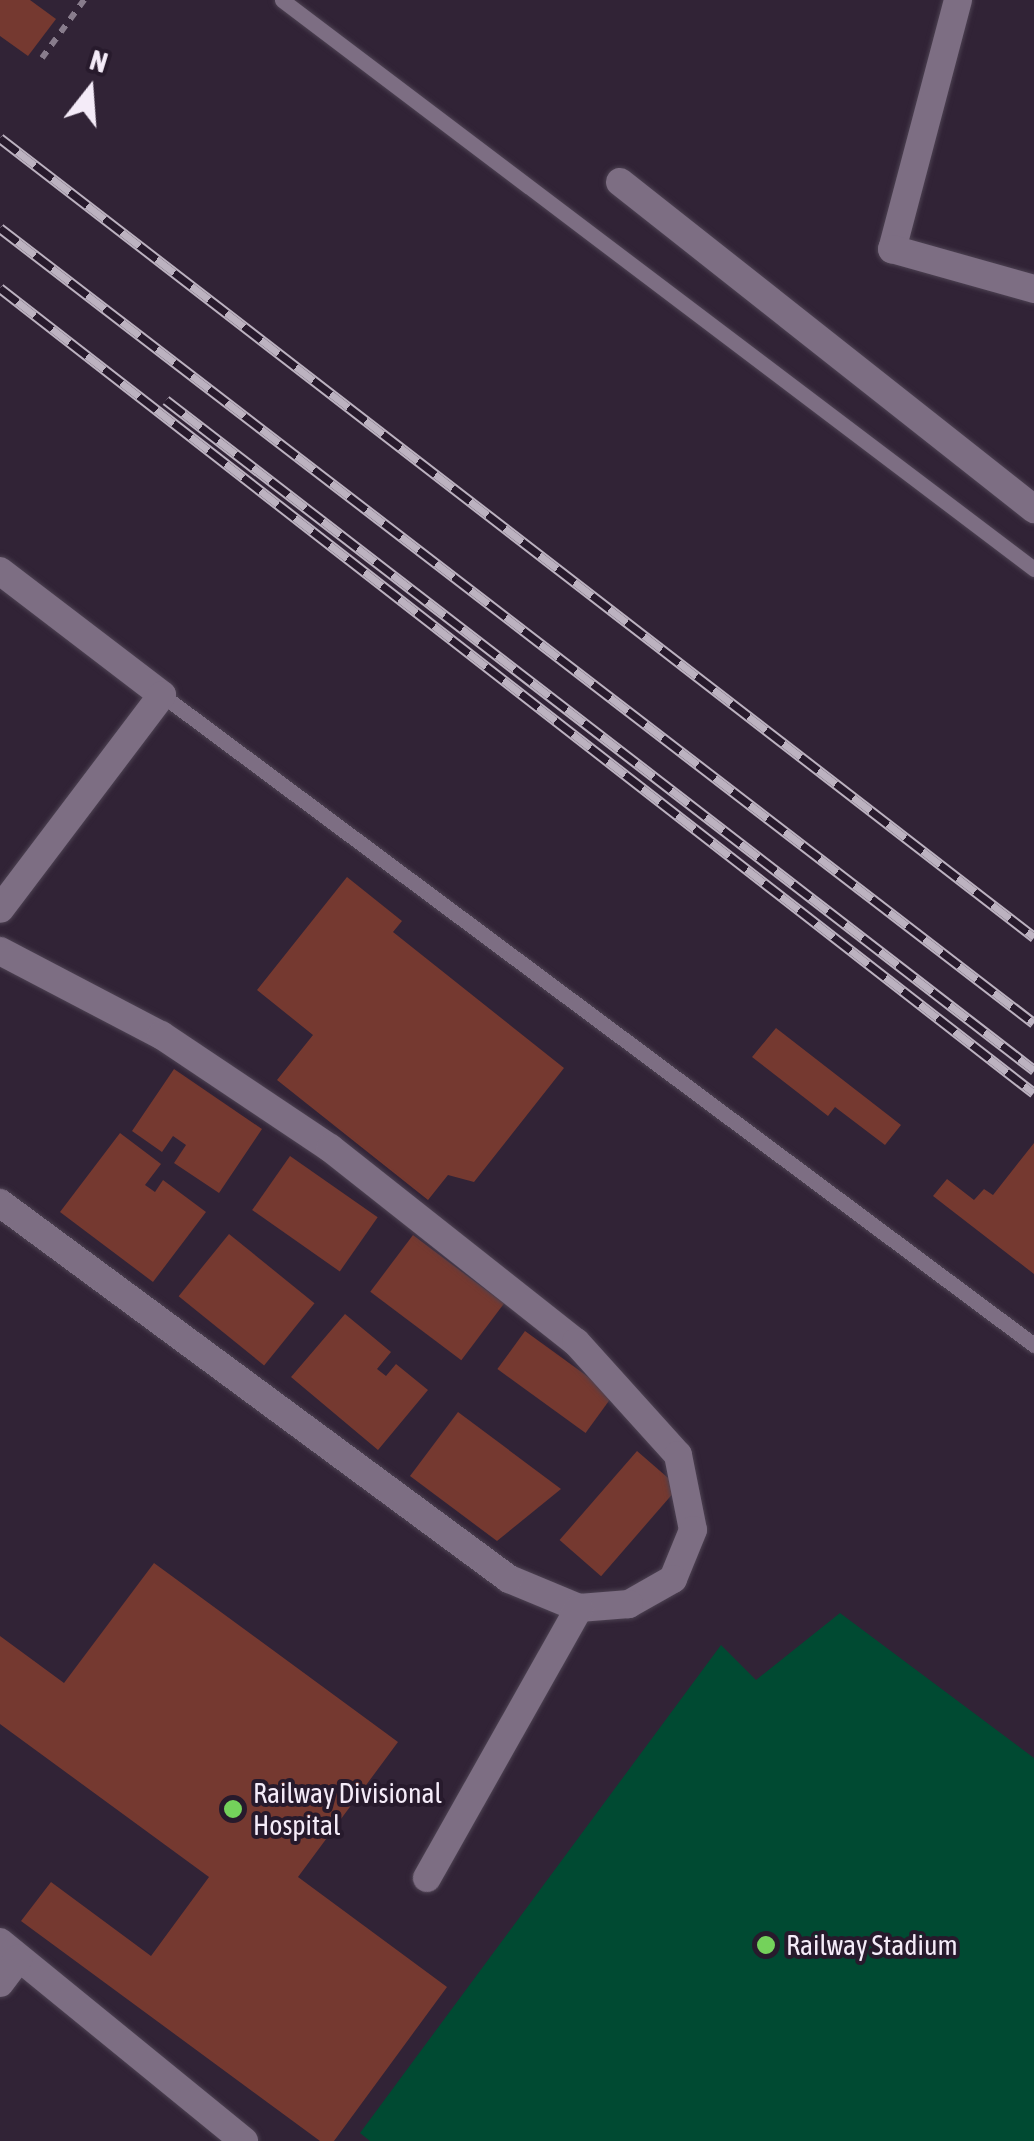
<!DOCTYPE html>
<html>
<head>
<meta charset="utf-8">
<style>
	body { margin:0 }
	#map { position:relative; width:1034px; height:2141px; overflow:hidden; background:#312336; font-family:"Asap Condensed",sans-serif }
	div>[style] { position:absolute }
	[style*='--x'] { left:calc(var(--x)*1px); top:calc(var(--y)*1px); width:calc(var(--w)*1px); rotate:calc(var(--a)*1deg) }
	.green>* { inset:0; background:#004a32 }
	.building>* { inset:0; background:#753930; transform-origin:0 0 }
	.path>* { height:6px; margin-top:-3px; transform-origin:0; background:repeating-linear-gradient(90deg,#887c8c 0 8px,transparent 0 16px) }
	.roads { filter:drop-shadow(0 0 2px #4d4252) drop-shadow(0 0 2px #4d4252) }
	.service>* { height:15px; margin:-7.5px; padding:0 7.5px; transform-origin:7.5px; border-radius:7.5px; background:#7d6e83 }
	.minor>* { height:28px; margin:-14px; padding:0 14px; transform-origin:14px; border-radius:14px; background:#7d6e83 }
	.tertiary>* { height:28px; margin:-14px; padding:0 14px; transform-origin:14px; border-radius:14px; background:#7d6e83 }
	.rail>* { height:11px; margin-top:-5.5px; transform-origin:0; background:repeating-linear-gradient(90deg,#271a2c 0 22px,#bcb2c0 0 44px); box-sizing:border-box; border-block:2px solid #bcb2c0 }
	.dots>* { width:28px; height:28px; translate:-50% -50%; box-sizing:border-box; border:5px solid #271a2c; border-radius:50% }
	span { translate:-50% -50%; white-space:nowrap; text-align:center; line-height:1.15; -webkit-text-stroke:8px #271a2c; paint-order:stroke }
	.poi-label { font-size:28px; color:#f4ebf8 }
	.left { translate:0 -50%; text-align:left }
	.north { position:absolute; left:40px; top:40px; width:100px; height:100px; -webkit-text-stroke:8px #271a2c; paint-order:stroke; rotate:17deg; font-size:28px; font-weight:700; line-height:40px; text-align:center; color:#f4ebf8 }
	.north::after { content:''; display:block; margin:auto; width:35px; height:45px; background:#f4ebf8; clip-path:polygon(50% 0,100% 100%,50% 72%,0 100%) }
</style>
</head>
<body>
<div id="map">
	<div class="green">
		<i style="clip-path:polygon(840px 1613px,1034px 1758px,1034px 2141px,370px 2141px,360px 2133px,721px 1645px,756px 1680px)"></i>
	</div>
	<div class="building">
		<i style="clip-path:polygon(0 0,30px 0,56px 19px,28px 56px,0 36px)"></i>
		<i style="clip-path:polygon(347px 877px,402px 921px,393px 932px,564px 1068px,474px 1182px,448px 1175px,428px 1200px,277px 1080px,313px 1035px,257px 990px)"></i>
		<i style="clip-path:polygon(776px 1028px,901px 1125px,885px 1145px,835px 1107px,828px 1116px,752px 1057px)"></i>
		<i style="clip-path:polygon(174px 1069px,262px 1129px,219px 1193px,174px 1163px,186px 1145px,173px 1136px,162px 1152px,132px 1131px)"></i>
		<i style="clip-path:polygon(120px 1133px,161px 1164px,145px 1185px,155px 1192px,163px 1180px,206px 1212px,153px 1282px,60px 1212px)"></i>
		<i style="clip-path:polygon(1034px 1143px,1034px 1274px,933px 1196px,947px 1179px,974px 1200px,984px 1189px,993px 1195px)"></i>
		<i style="left:290px;top:1156px;width:107px;height:66px;rotate:35deg"></i>
		<i style="left:229px;top:1234px;width:110px;height:80px;rotate:39deg"></i>
		<i style="left:413px;top:1235px;width:114px;height:71px;rotate:37deg"></i>
		<i style="clip-path:polygon(345px 1314px,391px 1352px,377px 1369px,386px 1376px,396px 1364px,428px 1390px,378px 1450px,291px 1377px)"></i>
		<i style="left:525px;top:1331px;width:109px;height:47px;rotate:36deg"></i>
		<i style="clip-path:polygon(458px 1412px,561px 1489px,497px 1541px,410px 1476px)"></i>
		<i style="left:637px;top:1451px;width:55px;height:118px;rotate:41deg"></i>
		<i style="clip-path:polygon(154px 1563px,398px 1742px,298px 1877px,447px 1987px,334px 2141px,320px 2141px,21px 1921px,51px 1882px,151px 1956px,209px 1877px,0 1724px,0 1636px,64px 1683px)"></i>
	</div>
	<div class="path">
		<i style="--x:42;--y:58;--w:72;--a:-54.1"></i>
	</div>
	<div class="roads">
		<div class="service">
			<i style="--x:282;--y:0;--w:943;--a:37.11"></i>
			<i style="--x:162;--y:695;--w:1088;--a:36.7"></i>
		</div>
		<div class="minor">
			<i style="--x:958;--y:0;--w:258;--a:104.8"></i>
			<i style="--x:892;--y:249;--w:148;--a:15.7"></i>
			<i style="--x:620;--y:182;--w:528;--a:38.3"></i>
			<i style="--x:0;--y:951;--w:182;--a:27.6"></i>
			<i style="--x:161;--y:1035;--w:203;--a:33.8"></i>
			<i style="--x:330;--y:1148;--w:313;--a:38.3"></i>
			<i style="--x:576;--y:1342;--w:152;--a:47.9"></i>
			<i style="--x:678;--y:1455;--w:76;--a:78.7"></i>
			<i style="--x:693;--y:1530;--w:53;--a:112.2"></i>
			<i style="--x:673;--y:1579;--w:51;--a:150.4"></i>
			<i style="--x:629;--y:1604;--w:50;--a:175.4"></i>
			<i style="--x:579;--y:1608;--w:76;--a:-157.5"></i>
			<i style="--x:509;--y:1579;--w:633;--a:-143.55"></i>
			<i style="--x:427;--y:1878;--w:310;--a:-60.6"></i>
			<i style="--x:0;--y:1942;--w:315;--a:39.2"></i>
			<i style="--x:0;--y:1983;--w:31;--a:-53"></i>
		</div>
		<div class="tertiary">
			<i style="--x:0;--y:571;--w:204;--a:37.4"></i>
			<i style="--x:162;--y:695;--w:268;--a:127.1"></i>
		</div>
	</div>
	<div class="rail">
		<i style="--x:0;--y:138;--w:1307;--a:37.69"></i>
		<i style="--x:0;--y:228;--w:1304;--a:37.56"></i>
		<i style="--x:0;--y:288;--w:1310;--a:37.9"></i>
		<i style="--x:166;--y:400;--w:1097;--a:37.66"></i>
	</div>
	<div class="dots">
		<i style="left:233px;top:1809px;background:#74d25b"></i>
		<i style="left:766px;top:1945px;background:#74d25b"></i>
	</div>
	<div class="poi-label">
		<span class="left" style="left:253px;top:1809px">Railway Divisional<br>Hospital</span>
		<span class="left" style="left:786px;top:1945px">Railway Stadium</span>
	</div>
	<div class="north">N</div>
</div>
</body>
</html>
